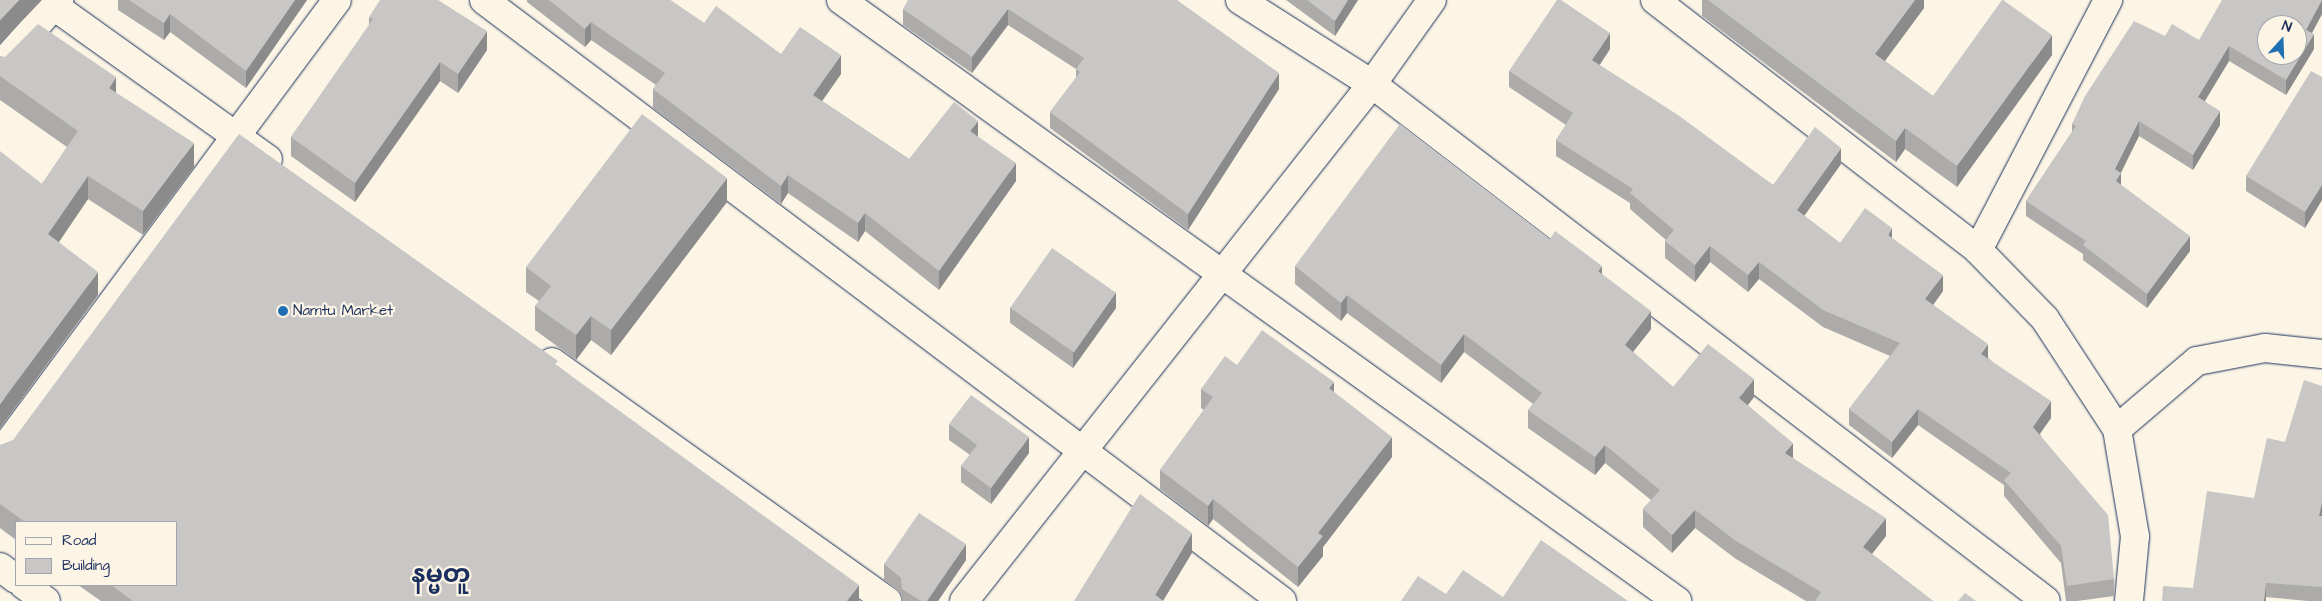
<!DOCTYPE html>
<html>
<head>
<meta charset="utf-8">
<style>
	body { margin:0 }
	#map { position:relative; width:2322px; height:601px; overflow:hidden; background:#fcf5e5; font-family:"Architects Daughter","Noto Sans Myanmar",sans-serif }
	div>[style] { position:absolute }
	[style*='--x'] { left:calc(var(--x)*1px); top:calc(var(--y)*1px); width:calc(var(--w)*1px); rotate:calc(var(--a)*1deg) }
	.roads { filter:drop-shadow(0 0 1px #1b2f5e) drop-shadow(0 0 1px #1b2f5e) }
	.minor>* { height:28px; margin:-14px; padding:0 14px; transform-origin:14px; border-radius:14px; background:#fcf5e5 }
	.secondary>* { height:28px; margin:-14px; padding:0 14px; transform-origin:14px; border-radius:14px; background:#fcf5e5 }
	.wall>* { inset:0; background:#acabaa }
	.shaded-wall>* { inset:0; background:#8c8b8b }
	.building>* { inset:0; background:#c8c7c6; transform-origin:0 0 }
	.dots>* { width:14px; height:14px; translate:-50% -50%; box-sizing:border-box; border:2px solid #fcf5e5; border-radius:50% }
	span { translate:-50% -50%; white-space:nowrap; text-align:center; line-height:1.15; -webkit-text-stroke:4.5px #fcf5e5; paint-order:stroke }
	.poi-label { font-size:15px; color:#1b2f5e }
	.left { translate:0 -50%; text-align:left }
	.town-label { font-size:25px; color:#1b2f5e; font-weight:700 }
	.legend { position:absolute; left:15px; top:521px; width:162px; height:65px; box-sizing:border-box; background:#fcf5e5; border:1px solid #a2a6af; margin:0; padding:6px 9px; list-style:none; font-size:15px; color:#1b2f5e }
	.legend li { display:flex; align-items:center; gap:10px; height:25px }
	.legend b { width:25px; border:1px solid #a2a6af }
	.north { position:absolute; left:2257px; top:15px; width:50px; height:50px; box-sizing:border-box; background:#fcf5e5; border:1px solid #a2a6af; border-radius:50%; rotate:20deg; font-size:14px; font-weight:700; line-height:20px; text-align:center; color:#1b2f5e }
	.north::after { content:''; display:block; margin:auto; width:18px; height:22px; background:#1f6fb2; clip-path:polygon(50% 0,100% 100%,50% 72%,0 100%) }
</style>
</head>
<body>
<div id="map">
	<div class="roads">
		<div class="minor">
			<i style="--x:484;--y:0;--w:999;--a:36.98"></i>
			<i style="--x:841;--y:0;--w:1030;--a:35.71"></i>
			<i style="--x:1240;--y:0;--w:156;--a:32.5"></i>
			<i style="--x:1372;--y:84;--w:849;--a:37.49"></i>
			<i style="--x:1655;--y:0;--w:408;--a:37.7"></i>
			<i style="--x:1978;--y:250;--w:96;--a:45.8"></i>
			<i style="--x:2045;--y:319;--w:131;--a:56.8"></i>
			<i style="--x:2117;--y:429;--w:109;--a:80.5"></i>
			<i style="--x:2135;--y:536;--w:65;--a:95.3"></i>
			<i style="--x:54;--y:6;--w:263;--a:35.6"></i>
			<i style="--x:0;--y:66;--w:89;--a:-48.2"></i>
			<i style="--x:1978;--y:250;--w:282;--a:-62.5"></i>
			<i style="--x:552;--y:362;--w:412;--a:35.5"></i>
			<i style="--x:2117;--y:429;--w:105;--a:-40.4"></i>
			<i style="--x:2197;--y:361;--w:69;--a:-10.8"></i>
			<i style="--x:2265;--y:348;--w:57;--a:6"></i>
			<i style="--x:0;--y:454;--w:565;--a:-53.41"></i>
			<i style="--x:0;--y:567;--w:20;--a:37"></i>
			<i style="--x:24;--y:585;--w:27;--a:36"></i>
		</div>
		<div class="secondary">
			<i style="--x:964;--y:601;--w:659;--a:-51.72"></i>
			<i style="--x:1372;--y:84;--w:103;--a:-54.5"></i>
		</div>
	</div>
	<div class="wall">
		<i style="clip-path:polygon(118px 0,307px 0,246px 88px,170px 32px,164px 40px,118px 10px)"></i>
		<i style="clip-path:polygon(527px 0,670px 0,704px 23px,781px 54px,841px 74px,822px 101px,909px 159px,978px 137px,1016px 181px,939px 290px,865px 231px,858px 242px,788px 193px,781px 204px,653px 108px,653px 89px,656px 85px,591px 40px,585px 47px,527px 2px)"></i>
		<i style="clip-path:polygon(1177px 0,1279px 89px,1188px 230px,1050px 128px,1050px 112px,1076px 78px,1076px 69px,1008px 25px,972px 73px,903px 25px,903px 9px)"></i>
		<i style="clip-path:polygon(1286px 0,1358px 0,1335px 36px)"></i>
		<i style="clip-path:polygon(1702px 0,1924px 0,1924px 8px,1885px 61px,1933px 96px,2052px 55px,1957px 187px,1905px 149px,1896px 162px,1702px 16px)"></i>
		<i style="clip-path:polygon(2322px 0,2322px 14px,2312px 33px,2314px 49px,2286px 95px,2229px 61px,2205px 101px,2220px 125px,2193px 170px,2139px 136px,2120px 173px,2121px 185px,2190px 251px,2147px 308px,2083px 260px,2083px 254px,2026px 216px,2026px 201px,2072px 132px,2072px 124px,2165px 36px,2199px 40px)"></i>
		<i style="clip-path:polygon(369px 17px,487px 50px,458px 93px,440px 81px,355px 202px,291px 156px,291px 137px,369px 26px)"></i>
		<i style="clip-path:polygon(1610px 49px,1599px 65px,1773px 185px,1841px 164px,1804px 216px,1840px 243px,1892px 239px,1943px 291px,1933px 305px,2051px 418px,2040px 434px,2114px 579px,2114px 596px,2077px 601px,2066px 601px,2061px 563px,2004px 496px,2004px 485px,1918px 425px,1892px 458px,1849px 425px,1849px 409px,1890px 356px,1823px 327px,1759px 279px,1748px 292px,1710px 262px,1695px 282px,1665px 258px,1665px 241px,1666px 240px,1630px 209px,1630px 203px,1556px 156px,1556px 140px,1566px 125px,1509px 87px,1509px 71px)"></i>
		<i style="clip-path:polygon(0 56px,116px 93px,194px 167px,143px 235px,88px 199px,59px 242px,98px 295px,0 428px,42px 184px,67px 147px,0 100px)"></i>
		<i style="clip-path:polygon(2322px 77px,2322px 200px,2305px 228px,2246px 191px,2246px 176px)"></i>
		<i style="clip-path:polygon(727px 202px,611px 355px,591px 340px,576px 360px,535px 330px,535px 306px,539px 301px,526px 292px,526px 267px)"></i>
		<i style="clip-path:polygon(1550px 239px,1602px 274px,1651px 329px,1633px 352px,1673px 387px,1754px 397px,1748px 405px,1793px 458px,1886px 536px,1872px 554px,1933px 601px,1806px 601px,1736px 559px,1695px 528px,1672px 553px,1643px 527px,1643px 509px,1651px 500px,1605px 463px,1595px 475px,1528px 428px,1528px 410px,1533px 404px,1464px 352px,1441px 383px,1347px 313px,1341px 321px,1295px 284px,1295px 266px)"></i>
		<i style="clip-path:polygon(1010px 308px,1116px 308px,1073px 368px,1010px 323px)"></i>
		<i style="clip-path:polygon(1237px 365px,1334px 392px,1392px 457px,1323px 547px,1323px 556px,1298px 587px,1213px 519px,1208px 526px,1160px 489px,1160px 470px,1204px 410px,1201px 408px,1201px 389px)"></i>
		<i style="clip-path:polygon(558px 366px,859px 601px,101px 601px,78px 585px,176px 585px,176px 522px,16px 522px,16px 540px,0 528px,0 445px)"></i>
		<i style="clip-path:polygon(2322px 386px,2322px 601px,2308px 601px,2266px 597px,2266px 601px,2162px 601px,2193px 588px,2254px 498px,2285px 442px)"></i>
		<i style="clip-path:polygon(949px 424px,1029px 453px,991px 504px,961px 482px,961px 466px,970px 455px,949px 440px)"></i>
		<i style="clip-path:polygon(966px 560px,938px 601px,902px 601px,901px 594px,884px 580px,884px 564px)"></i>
	</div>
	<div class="shaded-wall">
		<i style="clip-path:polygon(19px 0,42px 0,0 44px,0 20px)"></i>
		<i style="clip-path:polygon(295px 0,307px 0,246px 88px,246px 71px)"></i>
		<i style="clip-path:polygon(1348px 0,1358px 0,1335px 36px,1335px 21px)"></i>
		<i style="clip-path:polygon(1915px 0,1924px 0,1924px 8px,1875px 74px,1875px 54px)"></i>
		<i style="clip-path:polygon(2322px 0,2322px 14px,2306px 44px,2306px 30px)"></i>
		<i style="clip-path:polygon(1008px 9px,1008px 25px,972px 73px,972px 57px)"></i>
		<i style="clip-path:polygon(170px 14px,170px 32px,164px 40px,164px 23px)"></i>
		<i style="clip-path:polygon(591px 22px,591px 40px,585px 47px,585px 29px)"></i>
		<i style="clip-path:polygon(487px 31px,487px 50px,458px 93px,458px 74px)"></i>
		<i style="clip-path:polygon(1610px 33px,1610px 49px,1592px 77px,1592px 60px)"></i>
		<i style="clip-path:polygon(2314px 34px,2314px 49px,2286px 95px,2286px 80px)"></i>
		<i style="clip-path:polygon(2052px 35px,2052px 55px,1957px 187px,1957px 166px)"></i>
		<i style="clip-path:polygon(2229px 46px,2229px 61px,2198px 112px,2198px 97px)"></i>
		<i style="clip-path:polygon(841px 55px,841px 74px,813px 114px,813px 95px)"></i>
		<i style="clip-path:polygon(440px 62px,440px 81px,355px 202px,355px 183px)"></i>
		<i style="clip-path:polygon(1279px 73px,1279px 89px,1188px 230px,1188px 214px)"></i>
		<i style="clip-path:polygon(116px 77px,116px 101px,109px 88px)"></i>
		<i style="clip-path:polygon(2220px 111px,2220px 125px,2193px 170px,2193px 155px)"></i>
		<i style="clip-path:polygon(978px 121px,978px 139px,970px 131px)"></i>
		<i style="clip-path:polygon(2139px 121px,2139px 136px,2118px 179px,2121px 173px,2121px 188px,2116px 182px,2115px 169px)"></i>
		<i style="clip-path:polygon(1905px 128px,1905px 149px,1896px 162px,1896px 141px)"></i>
		<i style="clip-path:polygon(194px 143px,194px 167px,143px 235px,143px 211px)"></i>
		<i style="clip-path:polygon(1841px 148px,1841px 164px,1797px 226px,1797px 210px)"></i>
		<i style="clip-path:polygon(1016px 163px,1016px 181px,939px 290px,939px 271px)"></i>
		<i style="clip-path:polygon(788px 175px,788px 193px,781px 204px,781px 186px)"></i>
		<i style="clip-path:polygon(88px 176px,88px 199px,48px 258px,48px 234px)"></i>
		<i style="clip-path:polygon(727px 178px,727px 202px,611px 355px,611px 330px)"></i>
		<i style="clip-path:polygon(2322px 185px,2322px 200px,2305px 228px,2305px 212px)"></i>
		<i style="clip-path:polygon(865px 213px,865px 231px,858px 242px,858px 223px)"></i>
		<i style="clip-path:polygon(1892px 228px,1892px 245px,1888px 235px)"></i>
		<i style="clip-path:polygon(2190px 236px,2190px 251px,2147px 308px,2147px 294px)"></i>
		<i style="clip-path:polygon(1710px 246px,1710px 262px,1695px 282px,1695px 265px)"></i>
		<i style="clip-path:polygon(1759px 262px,1759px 279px,1748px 292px,1748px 275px)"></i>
		<i style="clip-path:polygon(1602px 266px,1602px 284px,1598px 271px)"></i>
		<i style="clip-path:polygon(98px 272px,98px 295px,0 428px,0 404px)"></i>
		<i style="clip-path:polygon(1943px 275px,1943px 291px,1925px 316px,1925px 299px)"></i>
		<i style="clip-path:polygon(1116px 292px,1116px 308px,1073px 368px,1073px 352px)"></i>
		<i style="clip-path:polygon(1347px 295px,1347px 313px,1341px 321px,1341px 303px)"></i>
		<i style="clip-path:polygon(1651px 311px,1651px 329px,1625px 362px,1625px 345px)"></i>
		<i style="clip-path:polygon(591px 316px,591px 340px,576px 360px,576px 335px)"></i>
		<i style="clip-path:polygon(1464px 334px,1464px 352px,1441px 383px,1441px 365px)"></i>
		<i style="clip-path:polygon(1988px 344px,1988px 361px,1981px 354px)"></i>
		<i style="clip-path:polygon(1754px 379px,1754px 397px,1739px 416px,1739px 398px)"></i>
		<i style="clip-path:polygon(1334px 382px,1334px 402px,1329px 388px)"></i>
		<i style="clip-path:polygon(2051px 401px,2051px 418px,2033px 443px,2033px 427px)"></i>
		<i style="clip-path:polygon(1918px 409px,1918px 425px,1892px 458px,1892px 442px)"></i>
		<i style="clip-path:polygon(1029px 437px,1029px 453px,991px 504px,991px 488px)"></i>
		<i style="clip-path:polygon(1392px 437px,1392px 457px,1323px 547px,1323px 556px,1298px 587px,1298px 567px,1318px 533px)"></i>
		<i style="clip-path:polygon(1793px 443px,1793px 461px,1785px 453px)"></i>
		<i style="clip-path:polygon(1605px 445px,1605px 463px,1595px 475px,1595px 457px)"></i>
		<i style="clip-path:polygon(1213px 499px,1213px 519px,1208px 526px,1208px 506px)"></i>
		<i style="clip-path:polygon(2322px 502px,2322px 517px,2319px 516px)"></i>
		<i style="clip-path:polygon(1695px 510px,1695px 528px,1672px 553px,1672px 535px)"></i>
		<i style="clip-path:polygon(1886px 518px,1886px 536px,1863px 565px,1863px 547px)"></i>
		<i style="clip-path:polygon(1192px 533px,1192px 553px,1163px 601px,1155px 595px)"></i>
		<i style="clip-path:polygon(966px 544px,966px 560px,938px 601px,927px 601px)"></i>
		<i style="clip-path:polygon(2266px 583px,2266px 601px,2264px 601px)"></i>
		<i style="clip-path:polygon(859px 585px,859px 601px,847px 601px)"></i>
	</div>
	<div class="building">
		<i style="clip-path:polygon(0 0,19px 0,0 20px)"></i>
		<i style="clip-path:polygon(129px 0,295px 0,246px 71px,170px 14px,164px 23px)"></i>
		<i style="clip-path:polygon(380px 0,438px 0,487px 31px,458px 74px,440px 62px,355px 183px,291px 137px,373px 19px,369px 17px)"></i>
		<i style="clip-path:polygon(549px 0,670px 0,704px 23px,716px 6px,781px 54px,800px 27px,841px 55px,813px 95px,909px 159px,954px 102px,978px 121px,970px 131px,1016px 163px,939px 271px,865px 213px,858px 223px,788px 175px,781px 186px,653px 89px,665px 73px,591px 22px,585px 29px)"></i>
		<i style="clip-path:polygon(908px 0,1177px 0,1279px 73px,1188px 214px,1050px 112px,1080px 72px,1076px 69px,1084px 58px,1008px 9px,972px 57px,903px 9px)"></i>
		<i style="clip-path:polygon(1307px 0,1348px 0,1335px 21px)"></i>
		<i style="clip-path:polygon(1557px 0,1561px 0,1610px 33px,1592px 60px,1678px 115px,1773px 185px,1815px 127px,1841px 148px,1797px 210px,1840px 243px,1865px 208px,1892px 228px,1888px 235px,1943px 275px,1925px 299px,1988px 344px,1981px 354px,2051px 401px,2033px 427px,2108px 515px,2114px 579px,2067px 586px,2061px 546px,2004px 480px,2011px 473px,1918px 409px,1892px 442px,1849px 409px,1900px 343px,1823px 310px,1759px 262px,1748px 275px,1710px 246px,1695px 265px,1665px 241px,1674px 230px,1630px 193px,1633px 189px,1556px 140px,1573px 113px,1509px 71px)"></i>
		<i style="clip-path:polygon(1708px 0,1915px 0,1875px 54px,1933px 96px,2002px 0,2003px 0,2052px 35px,1957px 166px,1905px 128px,1896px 141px)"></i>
		<i style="clip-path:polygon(evenodd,2222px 0,2322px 0,2306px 30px,2314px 34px,2286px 80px,2229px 46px,2198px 97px,2220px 111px,2193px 155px,2139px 121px,2115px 169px,2121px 173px,2116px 181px,2190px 236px,2147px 294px,2083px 245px,2086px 241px,2026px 201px,2076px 126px,2072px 124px,2085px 96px,2134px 21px,2165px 36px,2172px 24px,2199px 40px,2222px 0,2267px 25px,2297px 25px,2297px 55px,2267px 55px,2267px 25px)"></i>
		<i style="clip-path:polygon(38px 24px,116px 77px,109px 88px,194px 143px,143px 211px,88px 176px,48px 234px,98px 272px,0 404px,0 151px,42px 184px,78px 131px,0 76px,0 56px,5px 57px)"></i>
		<i style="clip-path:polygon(2311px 71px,2322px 77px,2322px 185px,2305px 212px,2246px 176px)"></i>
		<i style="clip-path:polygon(642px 114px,727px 178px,611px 330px,591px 316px,576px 335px,535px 306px,551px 286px,526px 267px)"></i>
		<i style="clip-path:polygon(1400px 124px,1550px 239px,1555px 231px,1602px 266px,1598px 271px,1651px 311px,1625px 345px,1673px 387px,1708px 344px,1754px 379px,1739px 398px,1793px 443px,1785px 453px,1886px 518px,1863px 547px,1933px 601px,1815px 601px,1821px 592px,1736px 541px,1695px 510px,1672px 535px,1643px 509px,1660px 490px,1605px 445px,1595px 457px,1528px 410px,1542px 393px,1464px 334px,1441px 365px,1347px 295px,1341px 303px,1295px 266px)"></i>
		<i style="clip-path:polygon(239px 134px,558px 361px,555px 364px,859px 585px,847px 601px,133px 601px,111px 585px,176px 585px,176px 522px,25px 522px,0 504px,0 445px,13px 440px)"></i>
		<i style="left:1052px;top:248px;width:78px;height:73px;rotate:35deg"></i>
		<i style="clip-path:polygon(1262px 330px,1334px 382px,1329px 388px,1392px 437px,1318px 533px,1323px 536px,1298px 567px,1213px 499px,1208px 506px,1160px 470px,1213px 397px,1201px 389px,1225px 356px,1237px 365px)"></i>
		<i style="clip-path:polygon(2304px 380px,2322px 386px,2322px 502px,2319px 516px,2322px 516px,2322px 587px,2266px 583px,2264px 601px,2162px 601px,2163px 586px,2193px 588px,2207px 491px,2254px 498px,2267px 438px,2285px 442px)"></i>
		<i style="clip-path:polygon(971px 395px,1029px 437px,991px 488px,961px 466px,977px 445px,949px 424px)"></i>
		<i style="clip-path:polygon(1140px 494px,1192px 533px,1155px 595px,1163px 601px,1074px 601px)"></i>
		<i style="clip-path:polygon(919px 513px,966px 544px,927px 601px,921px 601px,902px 589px,901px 578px,884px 564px)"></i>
		<i style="clip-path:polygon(1541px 540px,1628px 601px,1401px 601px,1418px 576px,1446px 594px,1463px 570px,1503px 597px)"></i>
		<i style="clip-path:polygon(1965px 593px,1976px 601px,1958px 601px)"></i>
	</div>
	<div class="dots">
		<i style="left:283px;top:311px;background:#1f6fb2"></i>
	</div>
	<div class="poi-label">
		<span class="left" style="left:293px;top:311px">Namtu Market</span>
	</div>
	<div class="town-label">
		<span style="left:441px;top:575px">နမ္မတူ</span>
	</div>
	<ul class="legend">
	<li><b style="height:6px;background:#fcf5e5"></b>Road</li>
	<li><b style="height:14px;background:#c8c7c6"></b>Building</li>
	</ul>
	<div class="north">N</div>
</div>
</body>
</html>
